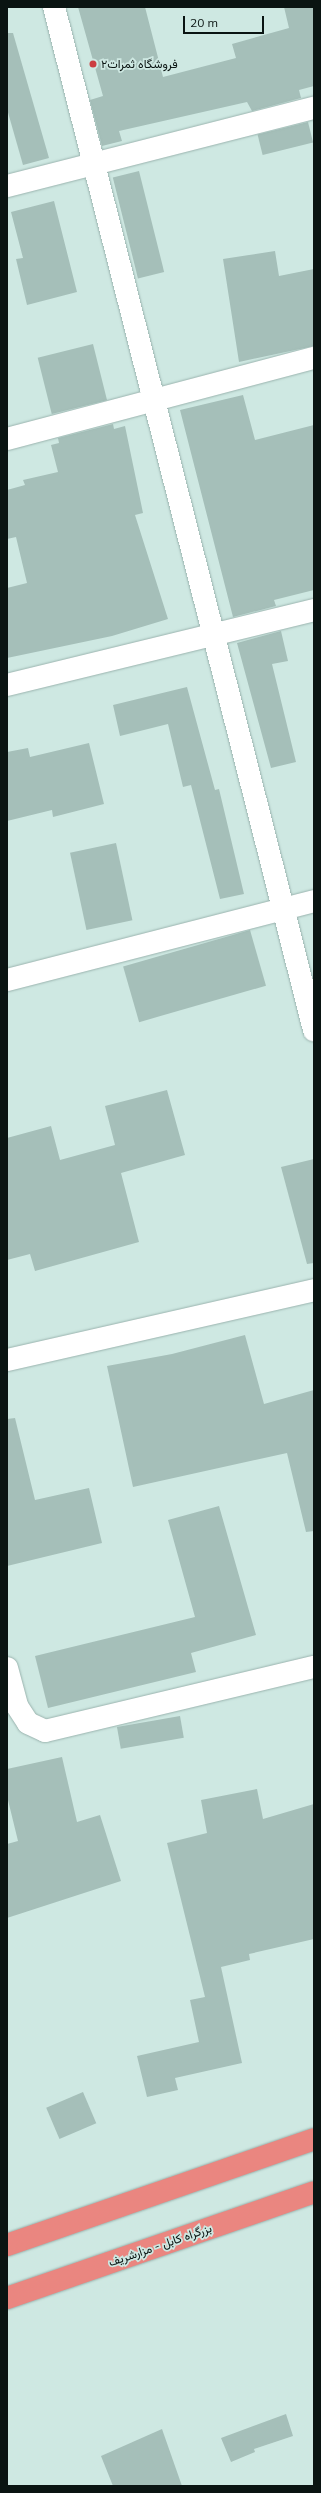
<!DOCTYPE html>
<html>
<head>
<meta charset="utf-8">
<style>
	body { margin:0 }
	#map { position:relative; width:321px; height:2493px; overflow:hidden; background:#cee8e2; font-family:Mulish,Vazirmatn,sans-serif }
	div>[style] { position:absolute }
	[style*='--x'] { left:calc(var(--x)*1px); top:calc(var(--y)*1px); width:calc(var(--w)*1px); rotate:calc(var(--a)*1deg) }
	.building>* { inset:0; background:#a5bfb9; transform-origin:0 0 }
	.roads { filter:drop-shadow(0 0 1px #9ab3ae) drop-shadow(0 0 1px #9ab3ae) }
	.street>* { height:22px; margin:-11px; padding:0 11px; transform-origin:11px; border-radius:11px; background:#fff }
	.highway>* { height:22px; margin:-11px; padding:0 11px; transform-origin:11px; border-radius:11px; background:#ea8680 }
	.dots>* { width:11px; height:11px; translate:-50% -50%; box-sizing:border-box; border:2px solid #cee8e2; border-radius:50% }
	span { translate:-50% -50%; white-space:nowrap; text-align:center; line-height:1.15; -webkit-text-stroke:3.5px #cee8e2; paint-order:stroke }
	.poi-label { font-size:12px; color:#0a1412 }
	.left { translate:0 -50%; text-align:left }
	.street-label { font-size:12px; color:#0a1412 }
	.frame { position:absolute; inset:0; border:8px solid #0a1412; pointer-events:none }
	.scale { position:absolute; left:183px; top:16px; width:81px; height:18px; box-sizing:border-box; border:2px solid #0a1412; border-top:0; padding-left:5px; font-size:12px; line-height:14px; white-space:nowrap; color:#0a1412; -webkit-text-stroke:3px #cee8e2; paint-order:stroke }
</style>
</head>
<body>
<div id="map">
	<div class="building">
		<i style="clip-path:polygon(78px 7px,145px 7px,163px 77px,236px 58px,232px 44px,289px 28px,284px 7px,314px 7px,314px 86px,299px 90px,301px 98px,252px 111px,247px 102px,119px 131px,122px 141px,102px 146px,90px 100px,103px 96px)"></i>
		<i style="clip-path:polygon(7px 33px,13px 33px,49px 158px,23px 165px,7px 109px)"></i>
		<i style="left:308px;top:122px;width:21px;height:52px;rotate:76deg"></i>
		<i style="left:139px;top:171px;width:104px;height:27px;rotate:76deg"></i>
		<i style="clip-path:polygon(54px 201px,77px 292px,27px 305px,16px 259px,23px 258px,11px 212px)"></i>
		<i style="clip-path:polygon(275px 251px,279px 276px,314px 269px,314px 346px,239px 362px,223px 259px)"></i>
		<i style="left:93px;top:344px;width:58px;height:57px;rotate:76deg"></i>
		<i style="clip-path:polygon(243px 395px,255px 440px,314px 425px,314px 590px,274px 600px,276px 606px,233px 617px,180px 410px)"></i>
		<i style="clip-path:polygon(113px 424px,114px 429px,125px 426px,143px 513px,135px 515px,168px 619px,112px 636px,7px 658px,7px 588px,27px 583px,16px 537px,7px 539px,7px 490px,25px 485px,23px 480px,58px 472px,51px 445px,59px 443px,58px 438px)"></i>
		<i style="clip-path:polygon(281px 631px,288px 661px,272px 664px,296px 762px,271px 768px,237px 643px)"></i>
		<i style="clip-path:polygon(187px 687px,215px 790px,219px 789px,244px 894px,220px 899px,191px 785px,183px 787px,168px 724px,120px 736px,113px 705px)"></i>
		<i style="clip-path:polygon(89px 743px,104px 804px,53px 817px,52px 810px,7px 821px,7px 752px,28px 748px,30px 757px)"></i>
		<i style="left:116px;top:843px;width:79px;height:47px;rotate:78deg"></i>
		<i style="left:250px;top:930px;width:58px;height:132px;rotate:74deg"></i>
		<i style="clip-path:polygon(167px 1090px,185px 1155px,121px 1173px,139px 1242px,35px 1271px,30px 1254px,7px 1260px,7px 1138px,51px 1126px,60px 1160px,115px 1145px,105px 1106px)"></i>
		<i style="clip-path:polygon(314px 1159px,314px 1263px,307px 1264px,281px 1167px)"></i>
		<i style="clip-path:polygon(245px 1335px,264px 1404px,314px 1390px,314px 1531px,306px 1532px,287px 1453px,133px 1487px,107px 1366px,172px 1354px)"></i>
		<i style="clip-path:polygon(15px 1418px,35px 1500px,89px 1488px,102px 1543px,7px 1566px,7px 1419px)"></i>
		<i style="clip-path:polygon(219px 1506px,256px 1635px,191px 1653px,196px 1672px,48px 1708px,35px 1656px,195px 1617px,168px 1520px)"></i>
		<i style="left:180px;top:1716px;width:22px;height:64px;rotate:80deg"></i>
		<i style="clip-path:polygon(62px 1757px,77px 1822px,100px 1815px,121px 1881px,7px 1918px,7px 1844px,18px 1841px,7px 1796px,7px 1769px)"></i>
		<i style="clip-path:polygon(257px 1789px,263px 1819px,314px 1804px,314px 1939px,249px 1954px,250px 1960px,221px 1967px,242px 2063px,175px 2078px,178px 2090px,147px 2097px,137px 2056px,199px 2042px,190px 2000px,205px 1997px,167px 1843px,207px 1833px,201px 1800px)"></i>
		<i style="left:83px;top:2092px;width:34px;height:40px;rotate:67deg"></i>
		<i style="clip-path:polygon(286px 2414px,293px 2436px,254px 2449px,255px 2452px,231px 2462px,221px 2438px)"></i>
		<i style="clip-path:polygon(162px 2429px,182px 2486px,113px 2486px,101px 2456px)"></i>
	</div>
	<div class="roads">
		<div class="street">
			<i style="--x:54;--y:7;--w:1056;--a:75.74"></i>
			<i style="--x:7;--y:186;--w:317;--a:-14.3"></i>
			<i style="--x:7;--y:439;--w:318;--a:-14.8"></i>
			<i style="--x:7;--y:685;--w:316;--a:-13.7"></i>
			<i style="--x:7;--y:980;--w:317;--a:-14.4"></i>
			<i style="--x:7;--y:1360;--w:315;--a:-12.8"></i>
			<i style="--x:7;--y:1668;--w:39;--a:75"></i>
			<i style="--x:17;--y:1706;--w:20;--a:57"></i>
			<i style="--x:28;--y:1723;--w:19;--a:25"></i>
			<i style="--x:45;--y:1731;--w:277;--a:-13.4"></i>
		</div>
		<div class="highway">
			<i style="--x:7;--y:2245;--w:325;--a:-19"></i>
			<i style="--x:7;--y:2298;--w:325;--a:-19"></i>
		</div>
	</div>
	<div class="dots">
		<i style="left:93px;top:64px;background:#cc3d41"></i>
	</div>
	<div class="poi-label">
		<span class="left" style="left:101px;top:64px">فروشگاه ثمرات٢</span>
	</div>
	<div class="street-label">
		<span style="left:160px;top:2245px;rotate:-19deg">بزرگراه کابل - مزارشریف</span>
	</div>
	<div class="frame"></div>
	<div class="scale">20 m</div>
</div>
</body>
</html>
